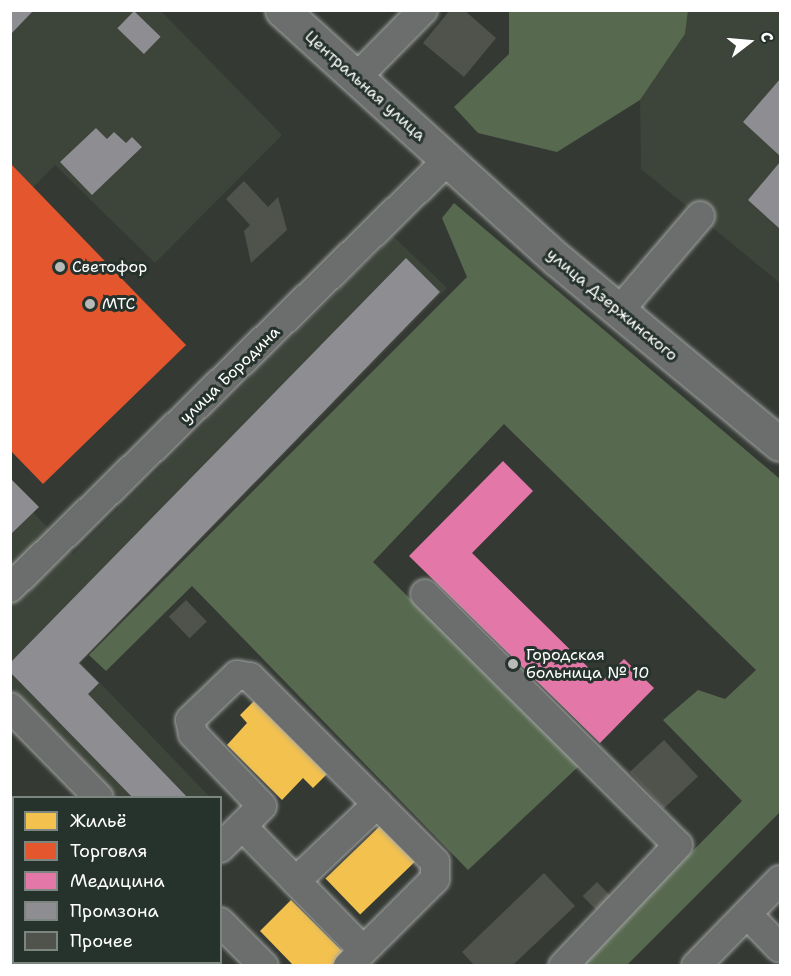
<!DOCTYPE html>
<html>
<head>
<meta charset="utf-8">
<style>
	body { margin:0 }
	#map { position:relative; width:791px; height:976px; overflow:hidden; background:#343934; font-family:"Shantell Sans",sans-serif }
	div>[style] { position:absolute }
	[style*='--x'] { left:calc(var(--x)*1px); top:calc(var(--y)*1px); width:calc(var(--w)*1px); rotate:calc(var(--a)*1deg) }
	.built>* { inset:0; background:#3d4439 }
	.green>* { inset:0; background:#57694f }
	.homes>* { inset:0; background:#f2c14e; transform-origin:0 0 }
	.shops>* { inset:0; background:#e4572e }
	.health>* { inset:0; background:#e377a8 }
	.industry>* { inset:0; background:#8d8d92; transform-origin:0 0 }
	.building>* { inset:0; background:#50534c; transform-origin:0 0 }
	.roads { filter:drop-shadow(0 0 2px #a4a6a4) drop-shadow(0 0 2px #a4a6a4) }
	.minor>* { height:28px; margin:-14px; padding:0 14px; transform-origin:14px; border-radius:14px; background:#6b6e6d }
	.major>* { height:33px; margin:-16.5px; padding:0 16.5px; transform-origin:16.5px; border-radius:16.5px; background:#6b6e6d }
	.dots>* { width:16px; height:16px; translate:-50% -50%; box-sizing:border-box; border:3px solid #26332d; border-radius:50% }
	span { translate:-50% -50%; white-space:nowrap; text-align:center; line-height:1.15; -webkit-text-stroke:6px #26332d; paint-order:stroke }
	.street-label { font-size:16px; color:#fff }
	.poi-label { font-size:16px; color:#fff }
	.left { translate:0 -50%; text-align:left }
	.frame { position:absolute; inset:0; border:12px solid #fff; pointer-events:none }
	.legend { position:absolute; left:12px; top:796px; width:210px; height:168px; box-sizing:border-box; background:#26332d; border:2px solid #7d8581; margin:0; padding:8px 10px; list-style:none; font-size:18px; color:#fff }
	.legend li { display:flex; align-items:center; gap:12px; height:30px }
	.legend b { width:30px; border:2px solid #7d8581 }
	.north { position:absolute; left:719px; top:12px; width:60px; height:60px; -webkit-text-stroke:4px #26332d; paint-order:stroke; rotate:74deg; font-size:16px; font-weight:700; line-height:24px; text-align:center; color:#fff }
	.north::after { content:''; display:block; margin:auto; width:21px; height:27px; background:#fff; clip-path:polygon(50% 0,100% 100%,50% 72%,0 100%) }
</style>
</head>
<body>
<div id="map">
	<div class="built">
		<i style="clip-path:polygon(11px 11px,161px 11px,282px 135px,155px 263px,55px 165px,11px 210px)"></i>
		<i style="clip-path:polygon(688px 11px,780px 11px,780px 283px,641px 169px,640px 100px,685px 34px)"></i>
		<i style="clip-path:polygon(393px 236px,447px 288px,81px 663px,210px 797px,118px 797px,11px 687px,10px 488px,73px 554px)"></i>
	</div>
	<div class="green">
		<i style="clip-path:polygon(509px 11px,688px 11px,685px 34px,640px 100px,557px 152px,478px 133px,454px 107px,509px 54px)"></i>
		<i style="clip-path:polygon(454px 203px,780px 479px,780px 812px,627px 965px,580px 965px,742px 801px,663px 720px,698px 690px,725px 699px,756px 670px,504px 424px,373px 562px,579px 766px,468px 870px,192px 586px,106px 671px,89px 655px,467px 277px,442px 218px)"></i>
	</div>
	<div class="homes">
		<i style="clip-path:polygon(254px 701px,327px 774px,313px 788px,303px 778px,282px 800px,227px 745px,247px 723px,240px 715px)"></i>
		<i style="left:383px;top:823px;width:50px;height:80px;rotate:46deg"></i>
		<i style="clip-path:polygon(291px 900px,344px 953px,331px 966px,294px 966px,260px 931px)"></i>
	</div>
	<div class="shops">
		<i style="clip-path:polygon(10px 163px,186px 345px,43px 484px,10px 450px)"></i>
	</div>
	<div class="health">
		<i style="clip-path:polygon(503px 461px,533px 491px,472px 553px,602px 681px,624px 659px,654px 688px,600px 743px,409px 556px)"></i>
	</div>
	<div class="industry">
		<i style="clip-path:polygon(10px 10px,34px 10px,10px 35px)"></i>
		<i style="left:134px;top:11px;width:37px;height:24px;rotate:44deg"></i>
		<i style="clip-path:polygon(780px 79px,780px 156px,743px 122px)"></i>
		<i style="clip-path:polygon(96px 128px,107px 139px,114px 132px,126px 143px,132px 137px,142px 147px,92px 195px,60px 162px)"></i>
		<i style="clip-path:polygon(780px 162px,780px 229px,748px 200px)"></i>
		<i style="clip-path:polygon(406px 258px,440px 292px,79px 663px,99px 683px,88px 694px,188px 798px,133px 798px,10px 672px,10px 663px)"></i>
		<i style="clip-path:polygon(10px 478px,39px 507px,10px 535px)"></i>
	</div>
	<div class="building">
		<i style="clip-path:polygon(450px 10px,464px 10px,496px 38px,464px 77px,423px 43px)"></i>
		<i style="clip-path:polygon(244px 181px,268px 207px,278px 197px,287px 230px,251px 263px,244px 231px,250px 225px,226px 199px)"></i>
		<i style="left:186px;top:600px;width:30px;height:24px;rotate:46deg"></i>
		<i style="left:664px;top:740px;width:50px;height:47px;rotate:47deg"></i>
		<i style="clip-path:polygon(544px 873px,575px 906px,512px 966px,475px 966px,462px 952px)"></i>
		<i style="left:597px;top:882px;width:29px;height:20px;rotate:46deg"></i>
	</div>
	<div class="roads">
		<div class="minor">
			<i style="--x:355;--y:79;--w:97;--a:-45.4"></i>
			<i style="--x:619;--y:311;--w:125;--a:-49.5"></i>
			<i style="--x:10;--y:588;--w:612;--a:-44.34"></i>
			<i style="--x:425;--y:594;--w:356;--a:44.8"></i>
			<i style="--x:678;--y:845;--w:167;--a:133.5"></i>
			<i style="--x:10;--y:707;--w:127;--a:45.6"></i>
			<i style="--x:242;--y:826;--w:173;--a:45.7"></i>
			<i style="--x:220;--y:848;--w:59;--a:-45"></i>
			<i style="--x:262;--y:806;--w:100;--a:-133.8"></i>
			<i style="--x:193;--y:734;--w:14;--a:-102"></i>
			<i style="--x:190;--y:720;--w:65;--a:-43.8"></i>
			<i style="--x:237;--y:675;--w:13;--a:9"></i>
			<i style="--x:250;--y:677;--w:262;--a:45"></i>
			<i style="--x:435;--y:862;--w:17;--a:90"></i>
			<i style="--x:435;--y:879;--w:123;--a:135"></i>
			<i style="--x:296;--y:881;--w:112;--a:-43.5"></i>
			<i style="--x:747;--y:914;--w:47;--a:45.9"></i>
			<i style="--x:220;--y:922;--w:62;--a:45"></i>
			<i style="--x:696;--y:966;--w:120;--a:-45.7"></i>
		</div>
		<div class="major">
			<i style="--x:282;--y:10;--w:372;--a:42.2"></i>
			<i style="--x:558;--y:260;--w:288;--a:39.7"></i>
		</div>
	</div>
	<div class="dots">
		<i style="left:60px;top:267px;background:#b8bab8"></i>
		<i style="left:90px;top:304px;background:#b8bab8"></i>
		<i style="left:513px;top:664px;background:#b8bab8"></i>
	</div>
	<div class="street-label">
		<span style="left:365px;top:86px;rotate:42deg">Центральная улица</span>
		<span style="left:612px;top:305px;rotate:40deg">улица Дзержинского</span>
		<span style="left:230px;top:375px;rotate:-44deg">улица Бородина</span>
	</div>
	<div class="poi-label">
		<span class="left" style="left:72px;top:267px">Светофор</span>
		<span class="left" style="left:102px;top:304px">МТС</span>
		<span class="left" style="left:526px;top:664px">Городская<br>больница № 10</span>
	</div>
	<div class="frame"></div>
	<ul class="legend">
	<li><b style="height:16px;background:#f2c14e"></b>Жильё</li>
	<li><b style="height:16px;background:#e4572e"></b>Торговля</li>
	<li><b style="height:16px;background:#e377a8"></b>Медицина</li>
	<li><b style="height:16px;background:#8d8d92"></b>Промзона</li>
	<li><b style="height:16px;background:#50534c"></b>Прочее</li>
	</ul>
	<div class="north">С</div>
</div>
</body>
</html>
